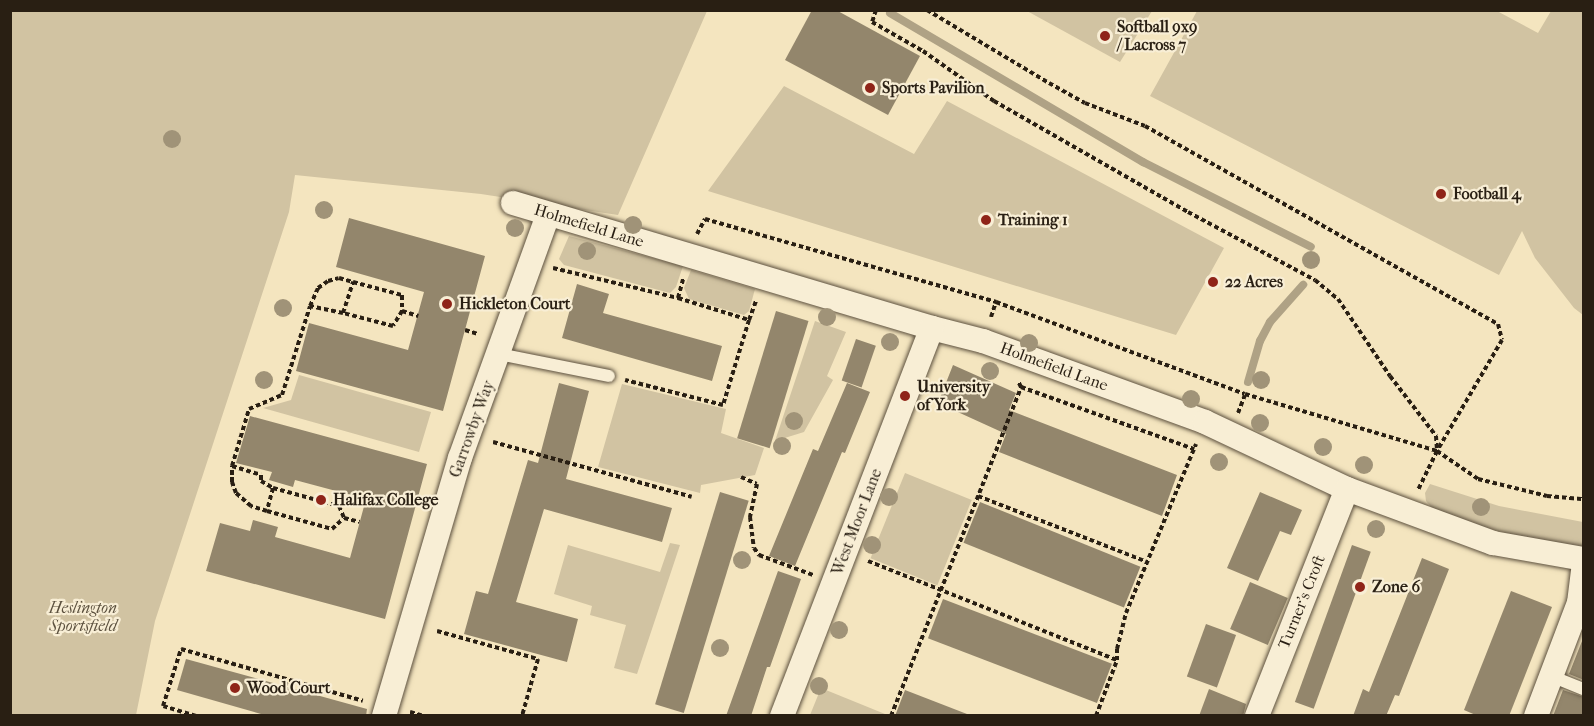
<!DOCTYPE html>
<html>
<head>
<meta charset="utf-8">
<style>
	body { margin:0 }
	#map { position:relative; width:1594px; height:726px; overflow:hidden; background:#f4e5bf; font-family:"IM FELL French Canon",serif }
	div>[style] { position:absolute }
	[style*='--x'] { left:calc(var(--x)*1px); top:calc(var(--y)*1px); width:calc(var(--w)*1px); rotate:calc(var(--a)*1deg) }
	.green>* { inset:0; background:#d1c3a2; transform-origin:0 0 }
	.stream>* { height:8px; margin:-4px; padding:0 4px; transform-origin:4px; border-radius:4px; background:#afa285 }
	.building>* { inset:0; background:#93866c; transform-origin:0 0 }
	.path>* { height:4px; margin-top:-2px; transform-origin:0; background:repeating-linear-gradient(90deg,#291f13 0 4.5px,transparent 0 7.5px) }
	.roads { filter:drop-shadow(0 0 2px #5c503e) drop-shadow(0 0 2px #5c503e) }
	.service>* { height:12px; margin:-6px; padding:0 6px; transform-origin:6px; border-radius:6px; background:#f8eed5 }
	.minor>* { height:24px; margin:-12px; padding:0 12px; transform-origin:12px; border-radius:12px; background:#f8eed5 }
	.trees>* { width:18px; height:18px; margin:-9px; border-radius:50%; background:#a09378 }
	.dots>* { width:16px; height:16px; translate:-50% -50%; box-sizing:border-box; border:3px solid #f8eed5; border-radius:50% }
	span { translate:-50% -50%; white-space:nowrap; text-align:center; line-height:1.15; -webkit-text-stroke:4.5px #f8eed5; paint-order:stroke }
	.poi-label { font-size:16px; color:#291f13; font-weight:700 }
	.left { translate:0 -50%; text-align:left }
	.street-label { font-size:16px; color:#291f13 }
	.park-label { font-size:16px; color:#5b503e; font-style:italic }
	.frame { position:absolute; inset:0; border:12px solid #291f13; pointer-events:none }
</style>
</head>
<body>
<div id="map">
	<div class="green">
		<i style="clip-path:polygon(10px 11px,707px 11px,618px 215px,481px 194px,295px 175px,289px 212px,155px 621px,136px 715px,11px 715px)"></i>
		<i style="clip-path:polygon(1027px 11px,1152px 11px,1120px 62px)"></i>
		<i style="clip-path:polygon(1197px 11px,1497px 11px,1538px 33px,1551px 11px,1583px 11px,1583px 315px,1574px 308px,1535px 258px,1522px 231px,1499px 275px,1150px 96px)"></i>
		<i style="clip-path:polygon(784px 86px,914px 154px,947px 101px,1224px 248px,1176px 335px,708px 191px)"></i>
		<i style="clip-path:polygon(569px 236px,683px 266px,676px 287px,670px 293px,564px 265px,559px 259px)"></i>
		<i style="clip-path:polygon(691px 270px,755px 289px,749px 311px,744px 315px,689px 299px,684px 288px)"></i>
		<i style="clip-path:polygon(815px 321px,846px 332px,827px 376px,833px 380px,804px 432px,775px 441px)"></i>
		<i style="clip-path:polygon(299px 375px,431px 412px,419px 452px,263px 408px,291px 400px)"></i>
		<i style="clip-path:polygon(622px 384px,726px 409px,721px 433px,764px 448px,755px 475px,701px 485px,700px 493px,598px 467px)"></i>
		<i style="left:905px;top:473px;width:72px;height:92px;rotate:22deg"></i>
		<i style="clip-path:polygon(1430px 484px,1499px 506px,1583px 522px,1583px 546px,1557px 545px,1473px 525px,1432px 508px,1426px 501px,1425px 493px)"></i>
		<i style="clip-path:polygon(670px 543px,680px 545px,637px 674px,614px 668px,626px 625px,590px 615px,592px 606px,554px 594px,568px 545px,660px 572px)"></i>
		<i style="clip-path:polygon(821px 688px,885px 714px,884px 715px,810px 715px)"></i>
	</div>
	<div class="stream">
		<i style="--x:890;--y:13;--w:294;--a:30.5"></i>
		<i style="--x:1143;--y:162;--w:188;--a:26.8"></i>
		<i style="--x:1248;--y:382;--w:43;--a:-73.7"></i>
		<i style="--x:1260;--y:341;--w:21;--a:-62"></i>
		<i style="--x:1270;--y:322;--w:50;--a:-48.3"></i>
	</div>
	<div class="building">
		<i style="clip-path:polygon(812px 10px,836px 10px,920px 56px,888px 115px,785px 60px)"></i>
		<i style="clip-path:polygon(349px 218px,485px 256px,443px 411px,296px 371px,309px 323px,408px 350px,424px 292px,336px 267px)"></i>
		<i style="clip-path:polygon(577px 284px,609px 294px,603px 313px,722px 346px,712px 381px,562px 338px)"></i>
		<i style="left:776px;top:311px;width:34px;height:133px;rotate:17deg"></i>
		<i style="left:856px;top:339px;width:21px;height:44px;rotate:19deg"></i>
		<i style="clip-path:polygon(953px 365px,1016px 393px,1009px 410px,1177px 475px,1162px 516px,999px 452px,1006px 434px,938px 403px)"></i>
		<i style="clip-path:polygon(559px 383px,589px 391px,566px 479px,672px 508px,662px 542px,544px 509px,516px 602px,578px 619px,567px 662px,464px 634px,476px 591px,488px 594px,528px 460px,538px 463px)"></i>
		<i style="clip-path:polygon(847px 383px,870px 392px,845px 453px,842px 452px,795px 566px,769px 556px,813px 449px,818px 451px)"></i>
		<i style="clip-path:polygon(250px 416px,427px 464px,385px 619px,206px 571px,220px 523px,250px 531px,253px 520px,278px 527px,275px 537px,350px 558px,366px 499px,295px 480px,293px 487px,269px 480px,272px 472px,236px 463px)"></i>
		<i style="left:720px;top:492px;width:30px;height:222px;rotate:17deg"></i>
		<i style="clip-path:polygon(1260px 492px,1302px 510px,1291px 535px,1280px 531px,1258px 581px,1227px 568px)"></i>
		<i style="left:980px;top:502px;width:173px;height:44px;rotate:22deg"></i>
		<i style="left:1352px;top:545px;width:20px;height:167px;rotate:20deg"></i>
		<i style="clip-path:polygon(1422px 558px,1449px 569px,1399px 696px,1395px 695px,1386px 716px,1353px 716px,1363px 689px,1369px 692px)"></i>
		<i style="clip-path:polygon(778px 571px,801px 579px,770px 667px,767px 667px,751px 716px,726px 716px)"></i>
		<i style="left:1250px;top:582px;width:41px;height:51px;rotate:23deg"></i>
		<i style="clip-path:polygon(1511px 591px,1552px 607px,1509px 716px,1478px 716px,1464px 710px)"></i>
		<i style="left:943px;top:599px;width:181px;height:42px;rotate:21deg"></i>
		<i style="left:1206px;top:624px;width:32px;height:56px;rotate:20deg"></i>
		<i style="clip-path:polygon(1582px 641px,1584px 642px,1584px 680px,1569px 674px)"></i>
		<i style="clip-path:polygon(186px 659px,367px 709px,366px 716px,268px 716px,177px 690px)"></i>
		<i style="clip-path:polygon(1209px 689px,1246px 704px,1243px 716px,1199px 716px)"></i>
		<i style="clip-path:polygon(905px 690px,967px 714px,967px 716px,895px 716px)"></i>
		<i style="clip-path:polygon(1563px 690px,1584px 697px,1584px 716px,1553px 716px)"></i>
	</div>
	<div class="path">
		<i style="--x:876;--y:10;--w:13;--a:108"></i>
		<i style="--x:872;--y:22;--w:59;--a:29.6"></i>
		<i style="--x:923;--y:51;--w:87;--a:35.2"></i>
		<i style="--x:994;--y:101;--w:224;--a:29.8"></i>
		<i style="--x:1188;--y:212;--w:144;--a:28.2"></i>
		<i style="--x:1315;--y:280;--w:30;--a:40"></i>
		<i style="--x:1338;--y:299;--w:93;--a:56"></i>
		<i style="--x:1390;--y:376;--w:76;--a:52.5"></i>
		<i style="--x:1436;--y:436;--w:13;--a:86"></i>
		<i style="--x:927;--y:10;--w:142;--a:30.9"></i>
		<i style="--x:1049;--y:83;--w:41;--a:29.1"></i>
		<i style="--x:1085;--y:103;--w:64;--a:21"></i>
		<i style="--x:1145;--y:126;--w:405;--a:29.3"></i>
		<i style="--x:1498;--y:324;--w:16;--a:76"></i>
		<i style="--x:1502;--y:340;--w:129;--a:120.4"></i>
		<i style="--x:1437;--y:451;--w:43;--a:116"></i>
		<i style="--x:697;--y:234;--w:17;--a:-62"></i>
		<i style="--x:705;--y:219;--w:303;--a:15.9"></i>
		<i style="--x:996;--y:302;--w:265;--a:20.3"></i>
		<i style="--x:1245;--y:394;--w:200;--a:16.5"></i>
		<i style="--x:1437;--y:451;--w:50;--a:34.3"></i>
		<i style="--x:1478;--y:479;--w:71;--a:13.8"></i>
		<i style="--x:1547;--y:496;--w:37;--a:5"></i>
		<i style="--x:553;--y:268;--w:129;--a:13.5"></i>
		<i style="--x:678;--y:298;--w:74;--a:17.2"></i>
		<i style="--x:749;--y:320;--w:89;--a:107"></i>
		<i style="--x:723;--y:405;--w:101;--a:-165.7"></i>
		<i style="--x:678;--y:298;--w:20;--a:-75"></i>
		<i style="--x:402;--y:311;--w:17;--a:121"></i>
		<i style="--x:393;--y:326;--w:52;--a:-165.4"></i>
		<i style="--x:343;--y:313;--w:33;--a:-72"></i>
		<i style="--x:353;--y:282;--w:51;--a:14.9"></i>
		<i style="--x:402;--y:295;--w:16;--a:90"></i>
		<i style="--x:402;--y:311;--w:17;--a:17"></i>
		<i style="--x:343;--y:313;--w:34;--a:-168"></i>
		<i style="--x:310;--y:306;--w:20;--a:-66"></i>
		<i style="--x:318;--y:288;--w:12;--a:-35"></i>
		<i style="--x:328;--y:281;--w:11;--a:-15"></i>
		<i style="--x:339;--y:278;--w:15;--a:16"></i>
		<i style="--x:991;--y:317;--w:16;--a:-72"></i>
		<i style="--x:749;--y:320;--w:20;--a:-70"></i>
		<i style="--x:465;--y:330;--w:14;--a:17"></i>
		<i style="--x:1021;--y:387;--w:184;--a:19.7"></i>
		<i style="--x:1238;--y:413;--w:19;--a:-69"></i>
		<i style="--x:493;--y:442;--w:206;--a:15.4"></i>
		<i style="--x:232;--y:466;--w:30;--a:17"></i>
		<i style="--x:261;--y:475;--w:6;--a:90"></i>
		<i style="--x:261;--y:481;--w:14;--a:30"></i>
		<i style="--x:273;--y:488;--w:24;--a:105"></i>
		<i style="--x:267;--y:511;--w:17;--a:-163"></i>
		<i style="--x:251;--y:506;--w:20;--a:-139"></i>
		<i style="--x:236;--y:493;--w:12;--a:-110"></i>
		<i style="--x:232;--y:482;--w:16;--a:-90"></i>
		<i style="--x:232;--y:466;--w:59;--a:-73.4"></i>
		<i style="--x:249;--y:409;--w:36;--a:-23"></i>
		<i style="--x:282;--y:395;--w:93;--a:-72.5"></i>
		<i style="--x:741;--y:477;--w:17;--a:24"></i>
		<i style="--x:757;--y:484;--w:34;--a:102"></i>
		<i style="--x:750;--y:517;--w:31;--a:83"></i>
		<i style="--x:754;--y:548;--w:9;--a:54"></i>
		<i style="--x:759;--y:555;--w:58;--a:20.3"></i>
		<i style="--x:273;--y:488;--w:68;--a:15.3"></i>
		<i style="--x:339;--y:506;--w:13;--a:67"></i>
		<i style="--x:978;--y:496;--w:181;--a:21.3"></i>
		<i style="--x:267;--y:511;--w:67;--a:15.5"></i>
		<i style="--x:332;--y:529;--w:16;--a:-43"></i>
		<i style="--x:344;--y:518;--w:16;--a:14"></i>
		<i style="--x:868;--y:561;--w:268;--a:21.7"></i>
		<i style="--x:437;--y:631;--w:105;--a:15.5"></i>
		<i style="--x:538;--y:659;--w:59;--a:105.7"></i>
		<i style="--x:285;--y:686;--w:5;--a:-68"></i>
		<i style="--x:410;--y:712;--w:15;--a:16"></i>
		<i style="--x:196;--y:716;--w:34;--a:-163"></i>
		<i style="--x:163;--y:706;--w:60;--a:-72.5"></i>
		<i style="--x:181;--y:649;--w:189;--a:15.9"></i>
		<i style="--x:891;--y:716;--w:354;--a:-68.4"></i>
		<i style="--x:1021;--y:387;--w:7;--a:-117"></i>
		<i style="--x:1096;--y:716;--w:60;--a:-69.4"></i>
		<i style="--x:1117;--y:660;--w:11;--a:-90"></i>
		<i style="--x:1117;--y:649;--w:37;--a:-76"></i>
		<i style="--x:1126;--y:613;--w:183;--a:-67.5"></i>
	</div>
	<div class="roads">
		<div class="service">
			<i style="--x:499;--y:354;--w:112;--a:11.3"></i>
			<i style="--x:1551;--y:676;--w:35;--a:22"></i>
		</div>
		<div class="minor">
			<i style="--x:513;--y:203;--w:437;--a:16.6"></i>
			<i style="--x:932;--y:328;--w:53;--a:14.3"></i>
			<i style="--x:983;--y:341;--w:236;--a:20"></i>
			<i style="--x:1205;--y:422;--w:157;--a:25.3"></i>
			<i style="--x:1347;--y:489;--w:156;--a:20.3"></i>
			<i style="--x:1493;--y:543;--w:92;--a:10"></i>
			<i style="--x:384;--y:716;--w:269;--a:-73.6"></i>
			<i style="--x:460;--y:458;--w:258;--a:-70.1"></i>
			<i style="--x:782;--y:716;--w:416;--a:-68.9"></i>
			<i style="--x:1257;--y:716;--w:244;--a:-68.4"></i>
			<i style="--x:1536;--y:716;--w:121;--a:-69.2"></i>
			<i style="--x:1579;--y:603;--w:40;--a:-82.9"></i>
		</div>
	</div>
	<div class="trees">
		<i style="left:172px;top:139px"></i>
		<i style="left:324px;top:210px"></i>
		<i style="left:633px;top:225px"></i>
		<i style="left:515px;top:228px"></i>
		<i style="left:587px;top:251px"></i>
		<i style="left:1311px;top:260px"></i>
		<i style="left:283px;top:308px"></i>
		<i style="left:827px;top:317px"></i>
		<i style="left:890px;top:342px"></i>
		<i style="left:1029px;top:343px"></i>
		<i style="left:990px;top:371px"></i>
		<i style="left:264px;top:380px"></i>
		<i style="left:1261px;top:380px"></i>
		<i style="left:1191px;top:399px"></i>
		<i style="left:794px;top:421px"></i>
		<i style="left:1260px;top:423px"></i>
		<i style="left:782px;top:446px"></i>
		<i style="left:1323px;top:447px"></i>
		<i style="left:1219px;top:462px"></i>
		<i style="left:1364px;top:465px"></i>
		<i style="left:889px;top:497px"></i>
		<i style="left:1481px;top:507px"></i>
		<i style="left:1376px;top:529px"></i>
		<i style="left:872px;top:545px"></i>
		<i style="left:742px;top:560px"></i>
		<i style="left:839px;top:630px"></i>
		<i style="left:720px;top:648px"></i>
		<i style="left:819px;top:686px"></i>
	</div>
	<div class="dots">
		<i style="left:1105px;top:36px;background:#8f2418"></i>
		<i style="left:870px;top:88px;background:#8f2418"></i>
		<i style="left:1441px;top:194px;background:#8f2418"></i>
		<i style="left:986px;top:220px;background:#8f2418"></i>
		<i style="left:1213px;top:282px;background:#8f2418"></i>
		<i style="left:447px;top:304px;background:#8f2418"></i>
		<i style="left:905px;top:396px;background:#8f2418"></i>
		<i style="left:321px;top:500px;background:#8f2418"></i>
		<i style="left:1360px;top:587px;background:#8f2418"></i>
		<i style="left:235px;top:688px;background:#8f2418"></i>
	</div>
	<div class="poi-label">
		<span class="left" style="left:1117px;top:36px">Softball 9x9<br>/ Lacross 7</span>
		<span class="left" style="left:882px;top:88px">Sports Pavilion</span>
		<span class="left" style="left:1453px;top:194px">Football 4</span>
		<span class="left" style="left:998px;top:220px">Training 1</span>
		<span class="left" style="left:1225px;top:282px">22 Acres</span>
		<span class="left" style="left:459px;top:304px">Hickleton Court</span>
		<span class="left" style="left:917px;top:396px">University<br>of York</span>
		<span class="left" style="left:333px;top:500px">Halifax College</span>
		<span class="left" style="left:1372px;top:587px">Zone 6</span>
		<span class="left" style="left:247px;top:688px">Wood Court</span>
	</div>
	<div class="street-label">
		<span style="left:589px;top:226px;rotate:17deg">Holmefield Lane</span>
		<span style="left:1054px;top:367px;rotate:20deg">Holmefield Lane</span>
		<span style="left:472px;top:429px;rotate:-70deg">Garrowby Way</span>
		<span style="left:857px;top:522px;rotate:-69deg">West Moor Lane</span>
		<span style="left:1302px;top:602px;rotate:-68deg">Turner's Croft</span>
	</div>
	<div class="park-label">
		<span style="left:83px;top:617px">Heslington<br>Sportsfield</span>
	</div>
	<div class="frame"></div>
</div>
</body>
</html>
